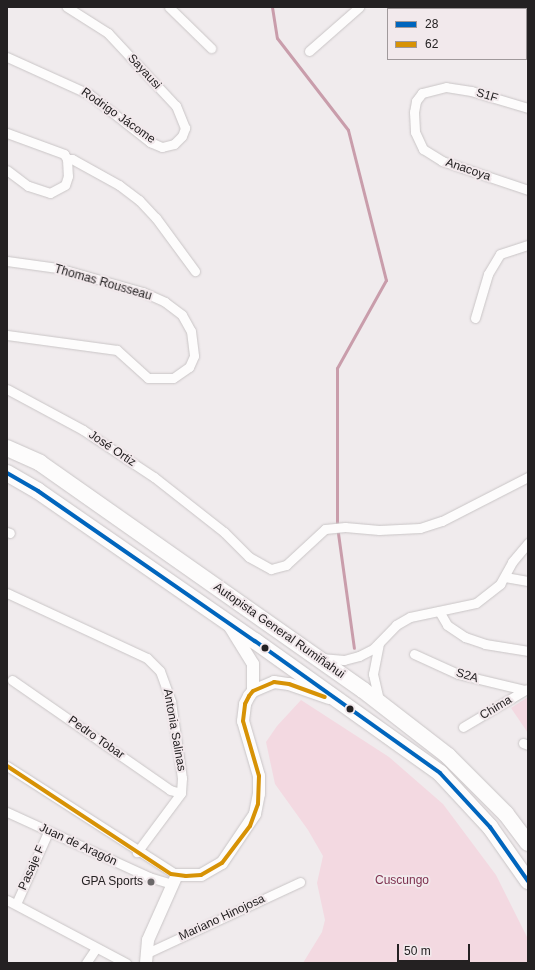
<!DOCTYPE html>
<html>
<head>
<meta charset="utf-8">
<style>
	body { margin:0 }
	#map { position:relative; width:535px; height:970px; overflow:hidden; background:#f0ebed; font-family:Helvetica,sans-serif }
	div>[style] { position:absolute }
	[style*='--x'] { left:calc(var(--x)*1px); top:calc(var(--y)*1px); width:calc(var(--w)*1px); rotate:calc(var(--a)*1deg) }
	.green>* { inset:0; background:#f3d9e1 }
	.stream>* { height:3px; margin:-1.5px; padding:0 1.5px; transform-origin:1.5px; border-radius:1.5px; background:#c99dab }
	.roads { filter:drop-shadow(0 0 1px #c9c5c6) drop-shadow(0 0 1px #c9c5c6) }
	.street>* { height:9px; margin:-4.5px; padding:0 4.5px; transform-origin:4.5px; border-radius:4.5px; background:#fdfcfc }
	.secondary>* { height:12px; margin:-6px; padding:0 6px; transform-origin:6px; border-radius:6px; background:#fdfcfc }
	.highway>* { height:16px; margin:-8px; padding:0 8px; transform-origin:8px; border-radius:8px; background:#fdfcfc }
	.bus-1>* { height:4px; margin:-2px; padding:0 2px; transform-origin:2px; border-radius:2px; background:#0065bd }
	.bus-2>* { height:4px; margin:-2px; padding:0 2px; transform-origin:2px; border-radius:2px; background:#d79205 }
	.dots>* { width:11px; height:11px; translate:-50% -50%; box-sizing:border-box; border:2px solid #f2e9ec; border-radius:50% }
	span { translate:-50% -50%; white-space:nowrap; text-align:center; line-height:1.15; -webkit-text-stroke:4px #f2e9ec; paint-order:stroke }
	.street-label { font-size:12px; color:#242122 }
	.park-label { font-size:12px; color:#7d314f }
	.poi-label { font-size:12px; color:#242122 }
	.right { translate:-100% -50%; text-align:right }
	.frame { position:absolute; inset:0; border:8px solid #242122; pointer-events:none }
	.legend { position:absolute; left:387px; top:8px; width:140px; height:52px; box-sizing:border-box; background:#f2e9ec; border:1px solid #a0999b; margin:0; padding:5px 7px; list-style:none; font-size:12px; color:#242122 }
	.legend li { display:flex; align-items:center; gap:8px; height:20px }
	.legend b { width:20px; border:1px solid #a0999b }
	.scale { position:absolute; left:397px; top:944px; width:73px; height:18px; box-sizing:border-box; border:2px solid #242122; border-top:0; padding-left:5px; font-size:12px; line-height:14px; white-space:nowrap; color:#242122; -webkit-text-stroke:3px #f2e9ec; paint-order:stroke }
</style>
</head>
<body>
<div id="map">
	<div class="green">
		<i style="clip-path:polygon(528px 697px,528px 733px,511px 708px)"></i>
		<i style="clip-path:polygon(301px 700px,389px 757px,443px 804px,496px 875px,528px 939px,528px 963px,303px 963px,322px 932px,325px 920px,317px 883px,323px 856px,308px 830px,275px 784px,266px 742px,277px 726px)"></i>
	</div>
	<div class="stream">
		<i style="--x:272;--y:7;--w:31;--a:81"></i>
		<i style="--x:277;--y:38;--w:116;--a:52.3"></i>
		<i style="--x:348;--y:130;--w:155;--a:75.8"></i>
		<i style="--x:386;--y:280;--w:101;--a:119.1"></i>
		<i style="--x:337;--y:368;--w:158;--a:90"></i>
		<i style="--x:337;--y:526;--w:123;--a:82.1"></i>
	</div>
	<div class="roads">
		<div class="street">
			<i style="--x:169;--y:7;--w:59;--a:44.3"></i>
			<i style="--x:433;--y:7;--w:7;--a:16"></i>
			<i style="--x:526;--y:37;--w:2;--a:0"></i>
			<i style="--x:309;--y:51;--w:67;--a:-41.3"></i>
			<i style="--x:7;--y:57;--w:90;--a:24.3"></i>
			<i style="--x:89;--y:94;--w:78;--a:38.2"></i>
			<i style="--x:150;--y:142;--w:13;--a:23"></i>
			<i style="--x:162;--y:147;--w:12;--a:-14"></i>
			<i style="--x:174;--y:144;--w:11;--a:-45"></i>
			<i style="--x:182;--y:136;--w:9;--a:-69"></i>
			<i style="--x:185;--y:128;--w:24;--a:-112"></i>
			<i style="--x:176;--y:106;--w:100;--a:-133"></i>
			<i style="--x:108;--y:33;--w:49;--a:-147.6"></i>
			<i style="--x:528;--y:108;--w:59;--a:-163.4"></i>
			<i style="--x:471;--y:91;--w:25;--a:-171"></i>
			<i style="--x:446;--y:87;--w:25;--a:166"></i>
			<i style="--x:422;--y:93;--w:10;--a:127"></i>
			<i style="--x:416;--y:101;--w:11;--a:100"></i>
			<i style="--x:414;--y:112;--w:20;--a:87"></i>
			<i style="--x:415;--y:132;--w:19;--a:65"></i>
			<i style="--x:423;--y:149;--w:22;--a:32"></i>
			<i style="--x:442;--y:161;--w:91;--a:18.6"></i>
			<i style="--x:7;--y:133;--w:61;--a:20.2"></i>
			<i style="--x:64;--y:154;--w:6;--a:59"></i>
			<i style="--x:67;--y:159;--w:17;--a:87"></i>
			<i style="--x:68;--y:176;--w:9;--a:108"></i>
			<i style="--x:65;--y:185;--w:17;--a:152"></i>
			<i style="--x:50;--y:193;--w:23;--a:-162"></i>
			<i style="--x:28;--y:186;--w:26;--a:-143"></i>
			<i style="--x:67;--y:159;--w:5;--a:0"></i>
			<i style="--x:72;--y:159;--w:54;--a:29"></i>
			<i style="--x:119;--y:185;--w:25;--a:37"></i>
			<i style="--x:139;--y:200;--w:25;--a:47"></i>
			<i style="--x:156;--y:218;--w:66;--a:53.7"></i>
			<i style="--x:7;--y:261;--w:51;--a:7.8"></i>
			<i style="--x:58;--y:268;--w:88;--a:15.8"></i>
			<i style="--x:143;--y:292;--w:24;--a:24"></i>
			<i style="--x:165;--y:302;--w:21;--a:37"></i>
			<i style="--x:182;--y:315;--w:18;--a:61"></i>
			<i style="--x:191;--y:331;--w:25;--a:83"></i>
			<i style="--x:194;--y:356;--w:12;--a:114"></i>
			<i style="--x:189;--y:367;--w:19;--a:145"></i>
			<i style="--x:173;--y:378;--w:25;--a:180"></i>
			<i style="--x:148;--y:378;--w:42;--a:-137.9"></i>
			<i style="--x:117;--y:350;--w:111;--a:-172.2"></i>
			<i style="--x:475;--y:318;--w:46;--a:-73.5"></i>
			<i style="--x:488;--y:274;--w:23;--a:-59"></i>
			<i style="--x:500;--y:254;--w:29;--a:-18"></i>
			<i style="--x:7;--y:389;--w:86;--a:28.3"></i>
			<i style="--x:83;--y:430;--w:85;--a:33.5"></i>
			<i style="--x:154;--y:477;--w:89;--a:38.2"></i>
			<i style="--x:224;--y:532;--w:35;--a:45"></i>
			<i style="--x:249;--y:557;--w:25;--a:29"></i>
			<i style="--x:271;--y:569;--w:16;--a:-15"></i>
			<i style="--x:286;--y:565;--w:53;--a:-42.7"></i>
			<i style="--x:325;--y:529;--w:20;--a:-6"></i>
			<i style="--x:345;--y:527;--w:34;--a:5"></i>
			<i style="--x:379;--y:530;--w:41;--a:-2.8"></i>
			<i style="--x:420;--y:528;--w:23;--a:-18"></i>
			<i style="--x:442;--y:521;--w:97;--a:-27.1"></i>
			<i style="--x:7;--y:532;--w:3;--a:18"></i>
			<i style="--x:505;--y:577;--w:23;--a:10"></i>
			<i style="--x:7;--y:593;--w:154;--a:24.9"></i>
			<i style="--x:147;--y:658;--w:18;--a:45"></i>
			<i style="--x:160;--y:671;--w:33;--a:70"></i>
			<i style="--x:171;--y:702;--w:77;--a:81.8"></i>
			<i style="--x:182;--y:778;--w:15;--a:94"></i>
			<i style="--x:181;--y:793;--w:74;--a:126.7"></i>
			<i style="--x:439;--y:611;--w:16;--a:60"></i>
			<i style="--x:447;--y:625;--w:22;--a:34"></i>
			<i style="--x:465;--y:637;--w:21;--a:19"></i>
			<i style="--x:485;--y:644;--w:44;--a:9.2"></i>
			<i style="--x:414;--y:654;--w:48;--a:24.4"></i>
			<i style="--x:458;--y:674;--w:68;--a:13.6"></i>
			<i style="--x:321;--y:658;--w:23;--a:5"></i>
			<i style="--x:344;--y:660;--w:16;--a:-15"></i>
			<i style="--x:359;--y:656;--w:16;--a:-27"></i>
			<i style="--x:373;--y:649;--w:33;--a:-46"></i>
			<i style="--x:396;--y:625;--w:16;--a:-30"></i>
			<i style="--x:410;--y:617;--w:67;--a:-12"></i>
			<i style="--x:476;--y:603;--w:31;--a:-38"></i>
			<i style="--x:500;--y:584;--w:25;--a:-61"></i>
			<i style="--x:512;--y:562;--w:25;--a:-50"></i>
			<i style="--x:12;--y:680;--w:193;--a:34.8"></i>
			<i style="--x:170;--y:790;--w:11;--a:15"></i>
			<i style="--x:379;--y:700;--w:27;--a:-103"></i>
			<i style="--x:373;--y:674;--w:31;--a:-79"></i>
			<i style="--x:463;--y:727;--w:74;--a:-30.7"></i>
			<i style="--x:523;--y:743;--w:5;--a:22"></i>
			<i style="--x:7;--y:766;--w:202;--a:32.7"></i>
			<i style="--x:7;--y:812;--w:156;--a:24.6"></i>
			<i style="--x:149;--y:877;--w:24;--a:17"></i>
			<i style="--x:7;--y:900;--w:135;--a:27.9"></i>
			<i style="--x:16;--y:904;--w:79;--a:-66"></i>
			<i style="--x:145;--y:954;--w:171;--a:-24.9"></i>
			<i style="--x:86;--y:963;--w:18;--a:-56"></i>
		</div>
		<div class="secondary">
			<i style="--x:229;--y:625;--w:46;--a:58.4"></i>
			<i style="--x:253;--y:664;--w:27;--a:90"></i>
			<i style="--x:146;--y:963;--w:23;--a:-85"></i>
			<i style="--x:148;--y:940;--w:71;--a:-66"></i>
			<i style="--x:177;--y:875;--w:24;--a:0"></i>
			<i style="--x:201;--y:875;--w:24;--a:-30"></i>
			<i style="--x:222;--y:863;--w:59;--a:-56"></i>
			<i style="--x:255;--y:814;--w:20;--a:-79"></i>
			<i style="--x:259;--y:794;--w:18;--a:-90"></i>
			<i style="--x:259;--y:776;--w:57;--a:-106.2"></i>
			<i style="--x:243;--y:721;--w:17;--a:-83"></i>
			<i style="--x:245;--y:704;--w:9;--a:-63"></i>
			<i style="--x:249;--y:696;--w:6;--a:-51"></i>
			<i style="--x:253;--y:691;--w:23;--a:-23"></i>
			<i style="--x:274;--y:682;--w:15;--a:8"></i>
			<i style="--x:289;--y:684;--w:42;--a:19.3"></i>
		</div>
		<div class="highway">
			<i style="--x:7;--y:448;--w:36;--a:24"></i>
			<i style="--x:40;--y:463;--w:395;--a:35.1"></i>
			<i style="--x:363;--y:690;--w:108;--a:37.8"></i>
			<i style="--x:448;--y:756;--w:82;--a:45"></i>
			<i style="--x:506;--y:814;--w:36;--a:53"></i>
			<i style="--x:7;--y:473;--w:36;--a:30"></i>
			<i style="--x:38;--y:491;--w:264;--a:34.7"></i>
			<i style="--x:255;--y:641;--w:227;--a:35.5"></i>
			<i style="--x:440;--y:773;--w:74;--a:47.2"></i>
			<i style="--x:490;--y:827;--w:66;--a:54.9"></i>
		</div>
	</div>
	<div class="bus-1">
		<i style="--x:7;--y:473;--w:36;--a:30"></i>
		<i style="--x:38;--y:491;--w:264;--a:34.7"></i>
		<i style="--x:255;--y:641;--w:227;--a:35.5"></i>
		<i style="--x:440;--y:773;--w:74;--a:47.2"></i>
		<i style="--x:490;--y:827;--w:66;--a:54.9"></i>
	</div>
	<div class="bus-2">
		<i style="--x:7;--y:766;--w:196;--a:33.4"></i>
		<i style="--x:171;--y:874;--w:15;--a:8"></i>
		<i style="--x:186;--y:876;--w:15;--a:-4"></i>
		<i style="--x:201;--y:875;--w:24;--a:-30"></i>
		<i style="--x:222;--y:863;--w:46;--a:-52.9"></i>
		<i style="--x:250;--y:826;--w:23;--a:-70"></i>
		<i style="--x:258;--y:804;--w:28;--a:-88"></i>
		<i style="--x:259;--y:776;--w:57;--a:-106.2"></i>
		<i style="--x:243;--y:721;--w:17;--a:-83"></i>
		<i style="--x:245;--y:704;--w:9;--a:-63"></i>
		<i style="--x:249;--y:696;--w:6;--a:-51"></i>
		<i style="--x:253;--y:691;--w:23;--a:-23"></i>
		<i style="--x:274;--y:682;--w:15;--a:8"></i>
		<i style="--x:289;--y:684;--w:38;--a:20"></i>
	</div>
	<div class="dots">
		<i style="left:265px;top:648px;background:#242122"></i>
		<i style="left:350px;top:709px;background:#242122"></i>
		<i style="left:151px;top:882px;background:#6b6869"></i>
	</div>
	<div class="street-label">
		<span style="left:144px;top:72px;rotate:47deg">Sayausi</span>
		<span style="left:487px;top:96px;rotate:17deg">S1F</span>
		<span style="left:118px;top:116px;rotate:35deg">Rodrigo Jácome</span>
		<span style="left:468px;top:170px;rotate:19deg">Anacoya</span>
		<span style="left:103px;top:283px;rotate:16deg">Thomas Rousseau</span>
		<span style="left:112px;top:449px;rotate:34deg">José Ortiz</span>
		<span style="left:279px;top:631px;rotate:35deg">Autopista General Rumiñahui</span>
		<span style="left:467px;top:676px;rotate:17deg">S2A</span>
		<span style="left:496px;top:708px;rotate:-31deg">Chima</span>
		<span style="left:174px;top:730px;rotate:80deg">Antonia Salinas</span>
		<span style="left:96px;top:738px;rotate:35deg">Pedro Tobar</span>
		<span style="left:78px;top:845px;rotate:25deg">Juan de Aragón</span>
		<span style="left:32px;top:868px;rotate:-66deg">Pasaje F</span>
		<span style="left:222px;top:918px;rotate:-25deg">Mariano Hinojosa</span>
	</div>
	<div class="park-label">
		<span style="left:402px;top:881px">Cuscungo</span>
	</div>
	<div class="poi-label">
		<span class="right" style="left:143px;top:882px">GPA Sports</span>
	</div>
	<div class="frame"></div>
	<ul class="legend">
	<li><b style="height:5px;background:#0065bd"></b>28</li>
	<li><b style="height:5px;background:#d79205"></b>62</li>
	</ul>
	<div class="scale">50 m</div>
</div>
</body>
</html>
